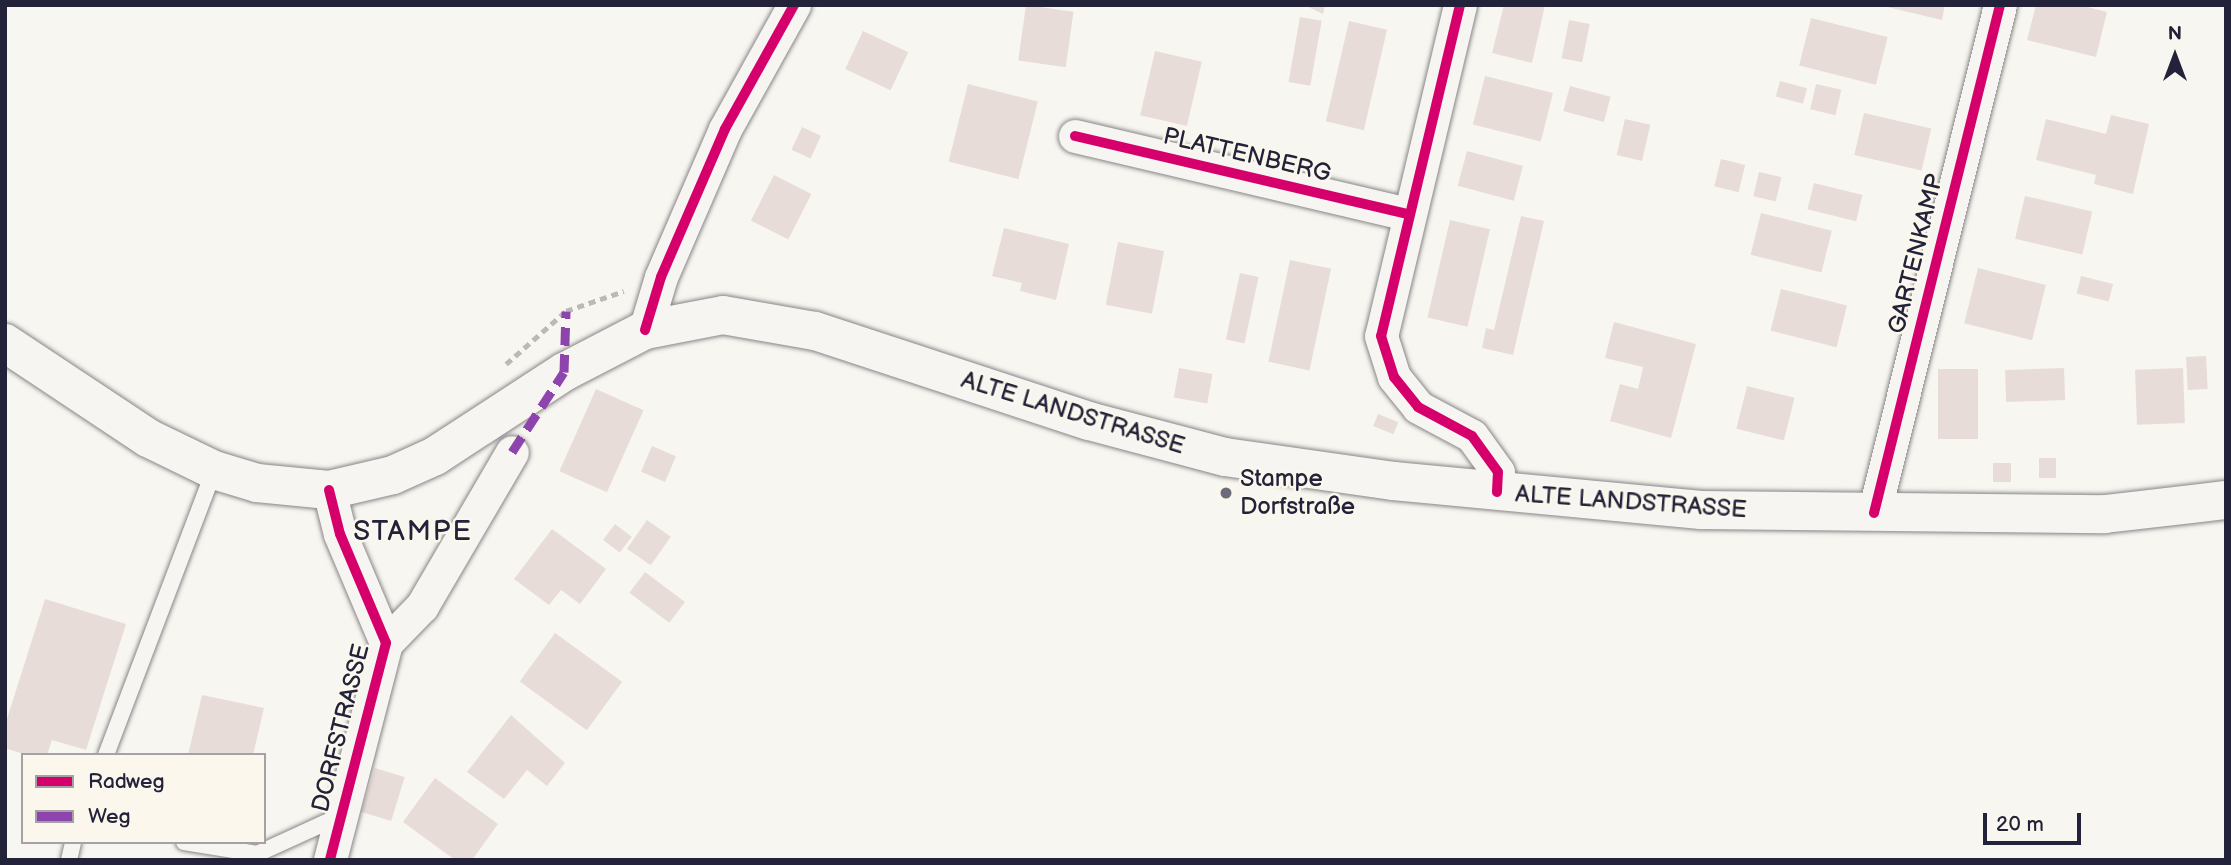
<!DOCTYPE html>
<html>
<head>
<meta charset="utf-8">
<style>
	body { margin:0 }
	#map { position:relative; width:2231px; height:865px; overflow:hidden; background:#f8f6f0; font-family:"Balsamiq Sans",sans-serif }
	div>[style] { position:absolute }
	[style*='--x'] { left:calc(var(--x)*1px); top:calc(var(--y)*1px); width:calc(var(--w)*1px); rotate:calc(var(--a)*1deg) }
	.building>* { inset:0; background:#e8dcd8; transform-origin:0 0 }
	.path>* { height:4.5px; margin-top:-2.25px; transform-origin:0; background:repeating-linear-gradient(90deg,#bcbab9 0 7px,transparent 0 12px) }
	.roads { filter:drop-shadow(0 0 2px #878688) drop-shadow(0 0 2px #878688) }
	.service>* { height:16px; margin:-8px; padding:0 8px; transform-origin:8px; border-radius:8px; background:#f6f5f1 }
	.minor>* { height:33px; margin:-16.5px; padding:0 16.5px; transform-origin:16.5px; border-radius:16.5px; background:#f6f5f1 }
	.secondary>* { height:38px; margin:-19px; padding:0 19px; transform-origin:19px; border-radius:19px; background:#f6f5f1 }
	.quiet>* { height:9px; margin-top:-4.5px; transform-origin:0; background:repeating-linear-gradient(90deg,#8e44ad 0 18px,transparent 0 27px) }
	.cycleway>* { height:10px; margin:-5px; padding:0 5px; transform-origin:5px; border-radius:5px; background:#d6006c }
	.dots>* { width:19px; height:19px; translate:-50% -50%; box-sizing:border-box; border:4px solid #fbf7ec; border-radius:50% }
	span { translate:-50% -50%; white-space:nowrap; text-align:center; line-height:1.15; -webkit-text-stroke:5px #fbf7ec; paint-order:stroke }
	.street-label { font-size:24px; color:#22223b }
	.poi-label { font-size:24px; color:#22223b }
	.left { translate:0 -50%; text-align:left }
	.quarter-label { font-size:28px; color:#22223b; letter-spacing:2px }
	.frame { position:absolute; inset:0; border:7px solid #22223b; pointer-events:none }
	.legend { position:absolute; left:21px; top:753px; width:245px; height:91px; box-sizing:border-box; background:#fbf7ec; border:2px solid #a4a2a5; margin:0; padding:9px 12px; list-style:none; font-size:21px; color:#22223b }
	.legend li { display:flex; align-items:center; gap:14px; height:35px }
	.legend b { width:35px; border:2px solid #a4a2a5 }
	.north { position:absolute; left:2140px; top:21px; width:70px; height:70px; -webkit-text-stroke:5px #fbf7ec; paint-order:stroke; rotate:0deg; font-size:19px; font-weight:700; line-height:28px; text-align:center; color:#22223b }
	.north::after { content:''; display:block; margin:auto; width:24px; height:32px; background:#22223b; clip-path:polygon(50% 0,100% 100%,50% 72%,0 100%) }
	.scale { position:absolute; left:1983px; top:813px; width:98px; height:32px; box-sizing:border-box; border:4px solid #22223b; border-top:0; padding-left:9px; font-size:21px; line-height:24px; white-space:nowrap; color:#22223b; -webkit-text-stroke:5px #fbf7ec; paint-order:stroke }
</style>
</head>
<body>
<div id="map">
	<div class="building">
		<i style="left:1026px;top:5px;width:48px;height:56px;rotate:8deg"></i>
		<i style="clip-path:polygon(1304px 5px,1325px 5px,1323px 14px)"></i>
		<i style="clip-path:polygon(1504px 5px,1545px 5px,1532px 63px,1492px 53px)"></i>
		<i style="clip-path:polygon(1879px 5px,1945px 5px,1942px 20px)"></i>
		<i style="clip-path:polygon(2036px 5px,2080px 5px,2107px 12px,2096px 57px,2027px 40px)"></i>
		<i style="left:1300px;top:17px;width:22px;height:66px;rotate:10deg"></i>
		<i style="left:1811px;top:18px;width:79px;height:49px;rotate:14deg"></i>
		<i style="left:1569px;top:20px;width:21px;height:39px;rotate:11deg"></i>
		<i style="left:1349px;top:21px;width:39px;height:103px;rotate:13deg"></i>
		<i style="left:863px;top:31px;width:50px;height:42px;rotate:25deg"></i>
		<i style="left:1155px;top:51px;width:48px;height:66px;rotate:13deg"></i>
		<i style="left:1485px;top:76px;width:70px;height:50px;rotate:14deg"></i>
		<i style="left:1780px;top:81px;width:28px;height:16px;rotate:15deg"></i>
		<i style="left:968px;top:84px;width:72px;height:80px;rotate:14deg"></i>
		<i style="left:1816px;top:84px;width:26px;height:26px;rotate:13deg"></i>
		<i style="left:1570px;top:86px;width:42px;height:26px;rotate:15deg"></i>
		<i style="left:1864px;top:113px;width:69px;height:43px;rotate:13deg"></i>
		<i style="clip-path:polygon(2111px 115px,2149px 124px,2133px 194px,2094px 184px,2096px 175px,2036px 160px,2046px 119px,2106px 134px)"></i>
		<i style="left:1625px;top:119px;width:26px;height:37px;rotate:13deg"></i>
		<i style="left:802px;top:127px;width:21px;height:25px;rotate:25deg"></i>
		<i style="left:1467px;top:151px;width:58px;height:36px;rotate:15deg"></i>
		<i style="left:1721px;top:159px;width:25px;height:28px;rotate:14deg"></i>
		<i style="left:1759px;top:172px;width:23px;height:25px;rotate:13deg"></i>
		<i style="left:774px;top:175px;width:42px;height:51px;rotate:27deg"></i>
		<i style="left:1814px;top:183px;width:50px;height:27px;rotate:14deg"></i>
		<i style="left:2025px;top:196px;width:69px;height:44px;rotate:13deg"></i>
		<i style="left:1761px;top:213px;width:73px;height:43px;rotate:14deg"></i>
		<i style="clip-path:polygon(1521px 216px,1544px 221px,1513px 355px,1482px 348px,1486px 328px,1494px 330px)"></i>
		<i style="left:1450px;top:220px;width:41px;height:100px;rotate:13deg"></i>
		<i style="clip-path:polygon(1004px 228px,1069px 244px,1056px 300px,1020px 291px,1022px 283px,992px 276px)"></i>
		<i style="left:1118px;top:242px;width:47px;height:64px;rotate:11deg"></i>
		<i style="left:1290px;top:260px;width:42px;height:104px;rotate:12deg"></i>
		<i style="left:1978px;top:268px;width:70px;height:57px;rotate:14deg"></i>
		<i style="left:1240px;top:273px;width:19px;height:68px;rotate:12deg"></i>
		<i style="left:2081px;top:276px;width:33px;height:18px;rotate:14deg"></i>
		<i style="left:1781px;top:289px;width:68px;height:43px;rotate:14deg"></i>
		<i style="clip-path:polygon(1614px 322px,1696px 344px,1671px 438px,1610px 421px,1620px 384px,1638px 389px,1643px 367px,1605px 358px)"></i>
		<i style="left:2206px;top:356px;width:33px;height:20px;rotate:87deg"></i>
		<i style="left:1179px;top:368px;width:34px;height:30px;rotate:10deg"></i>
		<i style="left:2064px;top:368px;width:32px;height:59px;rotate:88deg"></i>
		<i style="left:2183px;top:368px;width:55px;height:48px;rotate:88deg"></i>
		<i style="left:1978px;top:369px;width:70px;height:40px;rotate:90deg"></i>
		<i style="left:1747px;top:386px;width:49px;height:44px;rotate:14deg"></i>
		<i style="left:596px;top:389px;width:52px;height:90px;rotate:24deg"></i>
		<i style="left:1378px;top:414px;width:22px;height:13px;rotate:22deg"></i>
		<i style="left:652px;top:446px;width:26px;height:28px;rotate:23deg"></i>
		<i style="left:2039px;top:458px;width:17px;height:20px"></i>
		<i style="left:1993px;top:463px;width:18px;height:19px"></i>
		<i style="left:647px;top:520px;width:29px;height:35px;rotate:35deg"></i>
		<i style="left:615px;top:524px;width:21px;height:20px;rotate:37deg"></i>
		<i style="clip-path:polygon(552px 529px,606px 569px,580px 604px,561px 590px,549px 605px,514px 579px)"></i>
		<i style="left:645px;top:572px;width:50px;height:26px;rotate:37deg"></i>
		<i style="clip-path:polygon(45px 599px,126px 624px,86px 750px,52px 740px,47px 755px,27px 755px,5px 748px,5px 725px)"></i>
		<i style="left:555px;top:633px;width:83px;height:60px;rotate:36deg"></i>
		<i style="clip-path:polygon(202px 695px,264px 708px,253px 755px,188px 755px)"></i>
		<i style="clip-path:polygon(511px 715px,565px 763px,547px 786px,527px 770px,504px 799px,467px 772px)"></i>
		<i style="left:375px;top:768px;width:31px;height:46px;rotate:17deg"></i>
		<i style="clip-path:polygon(435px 778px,498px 824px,472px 860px,455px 860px,403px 822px)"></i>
	</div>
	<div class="path">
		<i style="--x:506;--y:364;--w:80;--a:-41.5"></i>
		<i style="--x:566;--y:311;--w:61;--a:-19"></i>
	</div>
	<div class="roads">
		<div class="service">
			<i style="--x:106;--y:755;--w:305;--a:-69.2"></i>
			<i style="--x:184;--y:842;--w:74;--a:9.3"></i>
			<i style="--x:257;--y:854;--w:91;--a:-24.6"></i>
			<i style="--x:69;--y:860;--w:18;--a:-77"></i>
		</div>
		<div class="minor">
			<i style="--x:1460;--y:5;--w:340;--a:103.4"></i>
			<i style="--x:1381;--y:336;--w:43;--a:72.4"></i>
			<i style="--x:1394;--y:377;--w:38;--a:51"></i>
			<i style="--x:1418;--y:407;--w:61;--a:28.2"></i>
			<i style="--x:1472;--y:436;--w:44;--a:54.2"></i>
			<i style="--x:1498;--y:472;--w:20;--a:93"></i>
			<i style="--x:1075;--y:136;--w:342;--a:13.2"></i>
			<i style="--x:645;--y:330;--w:55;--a:-73.2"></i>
			<i style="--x:661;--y:277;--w:161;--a:-66.6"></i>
			<i style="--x:725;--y:129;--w:142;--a:-60.9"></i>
			<i style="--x:329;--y:490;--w:45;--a:76"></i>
			<i style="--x:340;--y:534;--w:118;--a:67.1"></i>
			<i style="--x:386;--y:643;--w:224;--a:104.5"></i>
			<i style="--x:1874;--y:513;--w:523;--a:-76.07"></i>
			<i style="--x:386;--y:643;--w:52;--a:-45.8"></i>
			<i style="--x:422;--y:606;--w:178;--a:-59.7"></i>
		</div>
		<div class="secondary">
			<i style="--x:5;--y:343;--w:172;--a:33.6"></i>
			<i style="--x:148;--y:438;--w:73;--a:25.9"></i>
			<i style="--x:214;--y:470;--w:45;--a:16.8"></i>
			<i style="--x:257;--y:483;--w:72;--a:5.6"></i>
			<i style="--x:329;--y:490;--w:66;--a:-13.2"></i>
			<i style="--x:393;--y:475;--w:46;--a:-24.3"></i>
			<i style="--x:435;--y:456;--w:154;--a:-33.1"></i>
			<i style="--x:564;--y:372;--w:91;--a:-27.4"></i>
			<i style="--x:645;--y:330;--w:79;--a:-10.9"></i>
			<i style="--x:723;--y:315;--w:93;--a:9.9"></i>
			<i style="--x:815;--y:331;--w:288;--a:18.2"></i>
			<i style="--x:1089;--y:421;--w:141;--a:14.8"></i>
			<i style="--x:1225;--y:457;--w:171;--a:8.1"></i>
			<i style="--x:1394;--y:481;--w:308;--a:5.4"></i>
			<i style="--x:1701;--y:510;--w:404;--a:0.6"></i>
			<i style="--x:2105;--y:514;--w:122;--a:-6.6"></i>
		</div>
	</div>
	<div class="quiet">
		<i style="--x:512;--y:452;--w:95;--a:-57"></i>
		<i style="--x:564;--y:372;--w:61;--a:-88.1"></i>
	</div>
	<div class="cycleway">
		<i style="--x:1460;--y:5;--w:340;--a:103.4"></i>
		<i style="--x:1381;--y:336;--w:43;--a:72.4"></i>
		<i style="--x:1394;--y:377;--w:38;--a:51"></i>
		<i style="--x:1418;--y:407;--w:61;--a:28.2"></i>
		<i style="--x:1472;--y:436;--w:44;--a:54.2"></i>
		<i style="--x:1498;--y:472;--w:20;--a:93"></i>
		<i style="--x:1075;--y:136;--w:342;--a:13.2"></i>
		<i style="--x:645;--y:330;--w:55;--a:-73.2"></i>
		<i style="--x:661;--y:277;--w:161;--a:-66.6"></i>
		<i style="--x:725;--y:129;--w:142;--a:-60.9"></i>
		<i style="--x:329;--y:490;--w:45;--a:76"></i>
		<i style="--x:340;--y:534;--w:118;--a:67.1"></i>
		<i style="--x:386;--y:643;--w:224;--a:104.5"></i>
		<i style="--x:1874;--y:513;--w:523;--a:-76.07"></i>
	</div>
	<div class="dots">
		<i style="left:1226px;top:493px;background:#6d6c7a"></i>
	</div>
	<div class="street-label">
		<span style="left:1247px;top:155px;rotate:13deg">PLATTENBERG</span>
		<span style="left:1916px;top:254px;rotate:-76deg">GARTENKAMP</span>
		<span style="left:1073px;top:413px;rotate:17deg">ALTE LANDSTRASSE</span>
		<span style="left:1631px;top:502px;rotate:4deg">ALTE LANDSTRASSE</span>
		<span style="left:341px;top:728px;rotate:-76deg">DORFSTRASSE</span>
	</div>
	<div class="poi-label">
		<span class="left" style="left:1240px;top:493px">Stampe<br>Dorfstraße</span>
	</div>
	<div class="quarter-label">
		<span style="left:413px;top:532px">STAMPE</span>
	</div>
	<div class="frame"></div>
	<ul class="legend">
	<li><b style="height:9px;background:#d6006c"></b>Radweg</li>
	<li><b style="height:9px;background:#8e44ad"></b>Weg</li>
	</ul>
	<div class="north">N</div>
	<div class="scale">20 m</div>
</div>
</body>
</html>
